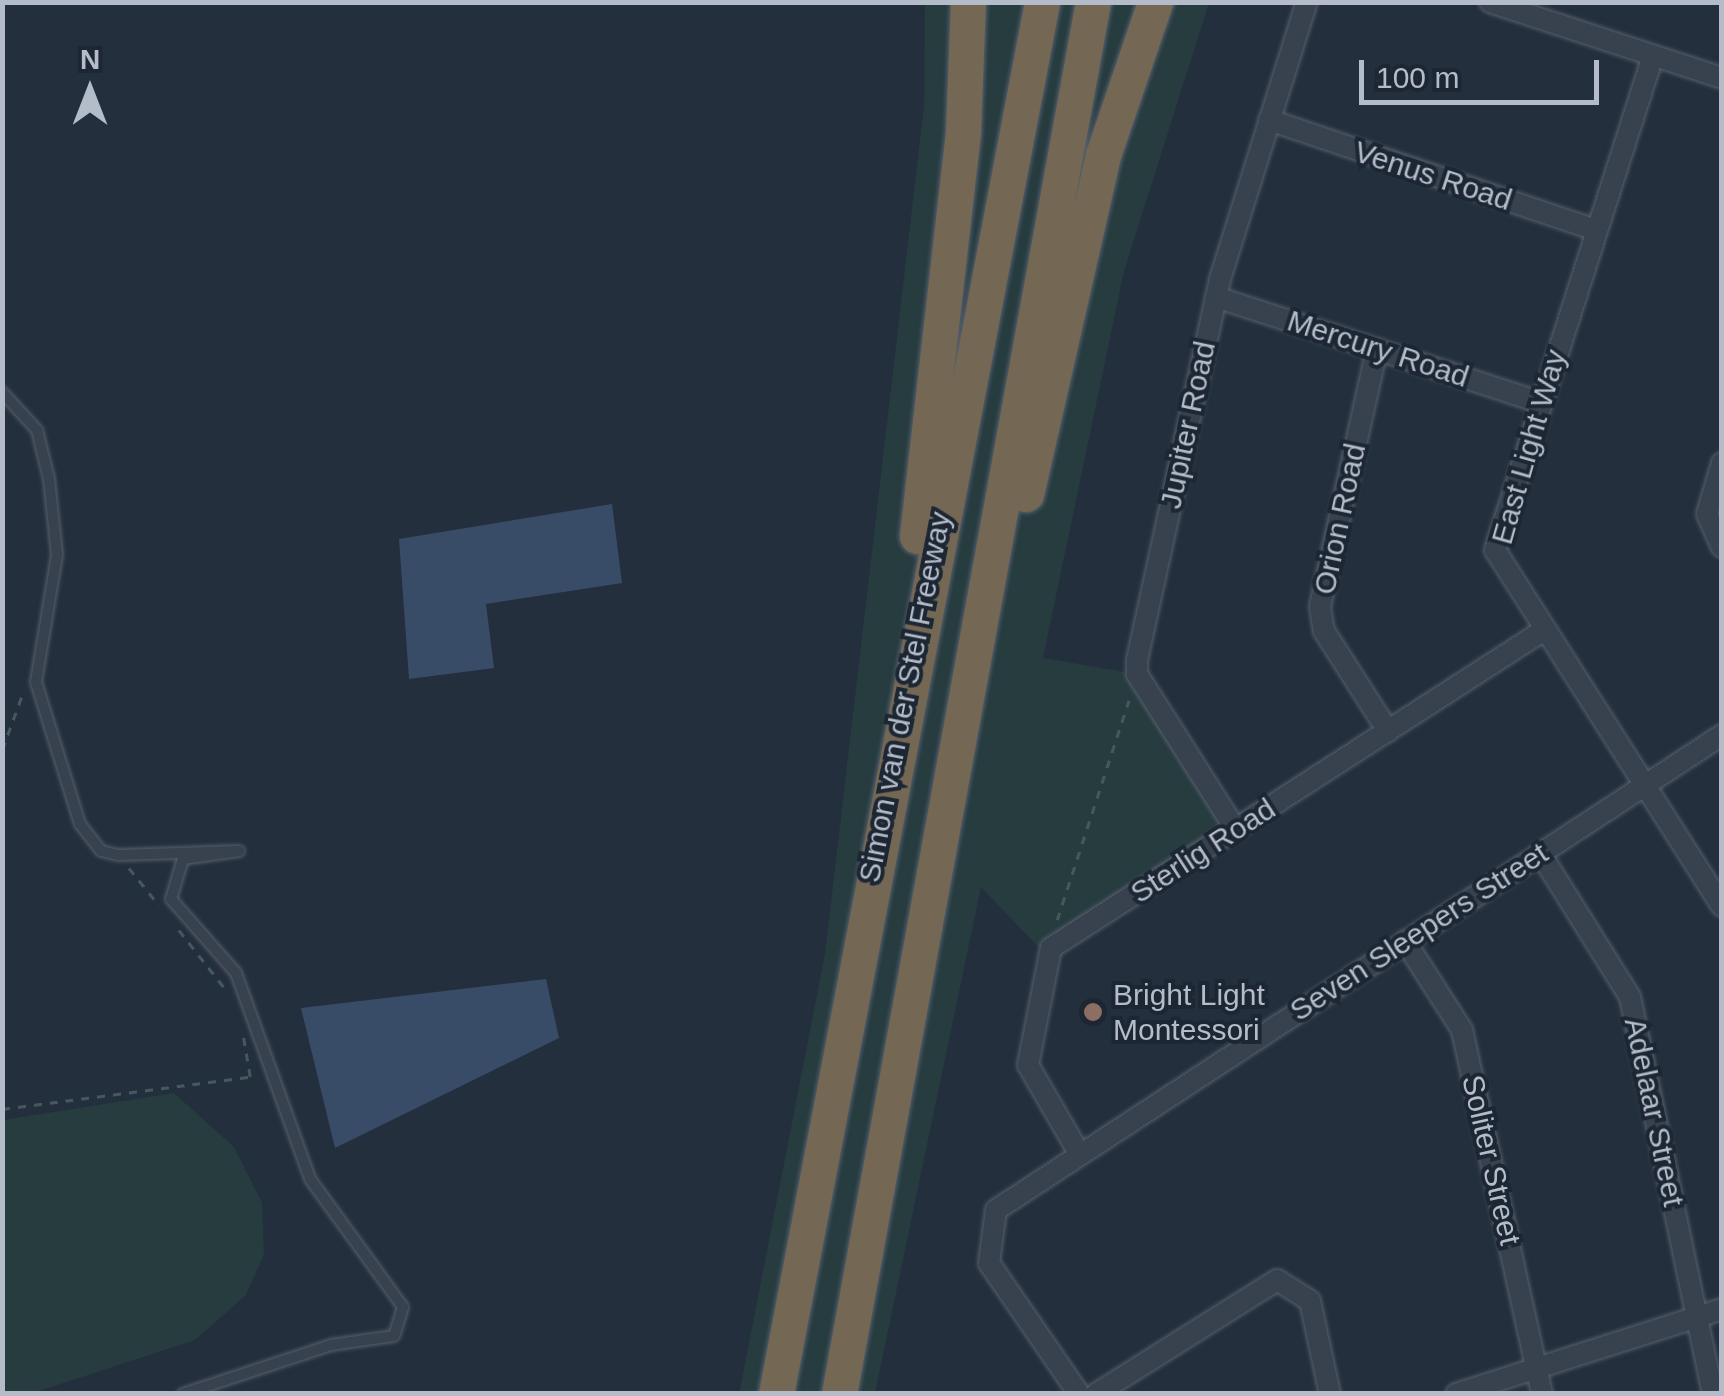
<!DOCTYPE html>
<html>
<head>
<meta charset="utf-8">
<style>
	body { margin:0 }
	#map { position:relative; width:1724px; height:1396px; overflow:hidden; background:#242f3e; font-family:Helvetica,sans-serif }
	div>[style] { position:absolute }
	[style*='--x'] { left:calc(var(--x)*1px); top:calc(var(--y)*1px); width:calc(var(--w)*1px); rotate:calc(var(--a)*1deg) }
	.green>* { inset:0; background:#263c3f }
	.water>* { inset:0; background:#394c67 }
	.path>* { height:2.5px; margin-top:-1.25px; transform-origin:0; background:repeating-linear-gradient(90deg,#44595c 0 8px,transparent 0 16px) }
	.roads { filter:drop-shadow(0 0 2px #565f6c) drop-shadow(0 0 2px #565f6c) }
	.lane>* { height:10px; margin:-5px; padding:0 5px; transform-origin:5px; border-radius:5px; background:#38414e }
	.street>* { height:20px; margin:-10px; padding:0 10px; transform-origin:10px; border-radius:10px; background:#38414e }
	.highway>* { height:35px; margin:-17.5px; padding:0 17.5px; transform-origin:17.5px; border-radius:17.5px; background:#746855 }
	.dots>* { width:28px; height:28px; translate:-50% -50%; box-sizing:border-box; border:5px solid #1d2633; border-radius:50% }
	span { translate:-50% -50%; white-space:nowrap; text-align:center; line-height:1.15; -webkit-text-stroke:8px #1d2633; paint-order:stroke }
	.street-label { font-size:30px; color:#b4bcc9 }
	.poi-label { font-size:30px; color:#b4bcc9 }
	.left { translate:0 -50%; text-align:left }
	.frame { position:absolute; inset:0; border:5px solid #b4bcc9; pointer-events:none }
	.north { position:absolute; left:40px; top:40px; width:100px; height:100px; -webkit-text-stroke:8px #1d2633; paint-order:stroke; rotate:0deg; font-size:28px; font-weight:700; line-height:40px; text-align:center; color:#b4bcc9 }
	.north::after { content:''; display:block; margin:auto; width:35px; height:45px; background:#b4bcc9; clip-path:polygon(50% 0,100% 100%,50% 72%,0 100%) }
	.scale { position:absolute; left:1359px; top:60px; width:240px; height:45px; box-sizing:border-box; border:5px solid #b4bcc9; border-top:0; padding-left:12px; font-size:30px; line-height:35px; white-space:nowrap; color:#b4bcc9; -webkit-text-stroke:8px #1d2633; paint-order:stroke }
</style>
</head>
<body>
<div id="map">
	<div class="green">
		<i style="clip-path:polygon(925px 3px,1209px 3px,1124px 271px,1043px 658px,1137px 674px,1236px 830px,1046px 955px,981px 887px,875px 1393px,739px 1394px,825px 954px,924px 106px)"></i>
		<i style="clip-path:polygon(174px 1093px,234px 1147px,262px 1203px,264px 1255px,245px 1296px,195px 1340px,33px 1393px,3px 1393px,3px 1120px)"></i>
	</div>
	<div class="water">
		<i style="clip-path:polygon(612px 504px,622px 583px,486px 604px,494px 668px,409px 679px,399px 539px)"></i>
		<i style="clip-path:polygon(546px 979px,559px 1038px,335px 1148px,301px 1008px)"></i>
	</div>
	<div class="path">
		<i style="--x:2;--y:750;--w:64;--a:-69.9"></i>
		<i style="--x:129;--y:868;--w:48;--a:51"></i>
		<i style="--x:1057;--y:920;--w:231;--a:-71.9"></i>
		<i style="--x:179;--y:930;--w:78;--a:51.8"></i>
		<i style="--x:2;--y:1109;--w:250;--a:-7.4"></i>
		<i style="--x:250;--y:1077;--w:43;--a:-99.5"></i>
	</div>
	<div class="roads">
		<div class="lane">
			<i style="--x:2;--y:392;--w:52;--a:47.4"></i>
			<i style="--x:37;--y:430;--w:50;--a:76.2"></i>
			<i style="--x:49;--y:479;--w:76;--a:84"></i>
			<i style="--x:57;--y:555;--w:129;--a:99.4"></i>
			<i style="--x:36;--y:682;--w:149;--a:72.8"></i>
			<i style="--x:80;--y:824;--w:34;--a:52"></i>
			<i style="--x:101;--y:851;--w:18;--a:13"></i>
			<i style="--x:119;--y:855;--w:120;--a:-1.9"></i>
			<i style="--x:239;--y:851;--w:57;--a:171.9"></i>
			<i style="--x:183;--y:859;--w:42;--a:106.7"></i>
			<i style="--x:171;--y:899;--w:98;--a:48.7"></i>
			<i style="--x:236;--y:973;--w:219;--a:70.2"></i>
			<i style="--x:310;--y:1179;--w:158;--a:54"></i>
			<i style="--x:403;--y:1307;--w:30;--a:107"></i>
			<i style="--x:394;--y:1336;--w:64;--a:171.9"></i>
			<i style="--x:331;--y:1345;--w:156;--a:161.7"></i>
		</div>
		<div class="street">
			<i style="--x:1490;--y:2;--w:244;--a:18.1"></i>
			<i style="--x:1653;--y:56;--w:519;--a:107.74"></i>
			<i style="--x:1495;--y:550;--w:422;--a:57.5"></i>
			<i style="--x:1269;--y:120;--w:345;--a:18.6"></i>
			<i style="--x:1216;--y:297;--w:341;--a:18"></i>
			<i style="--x:1377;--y:349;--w:264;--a:102.5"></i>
			<i style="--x:1320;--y:607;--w:24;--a:81"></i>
			<i style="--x:1324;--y:631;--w:119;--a:57.4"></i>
			<i style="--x:1722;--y:463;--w:53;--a:106.4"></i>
			<i style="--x:1707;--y:514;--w:36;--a:66"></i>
			<i style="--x:1236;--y:830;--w:185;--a:-122.4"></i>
			<i style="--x:1137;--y:674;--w:14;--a:-90"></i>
			<i style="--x:1137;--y:660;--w:390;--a:-77.7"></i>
			<i style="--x:1220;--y:279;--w:290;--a:-72.6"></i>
			<i style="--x:1540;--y:853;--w:170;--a:58"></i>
			<i style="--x:1630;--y:997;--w:406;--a:78.2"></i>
			<i style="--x:1405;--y:941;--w:106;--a:57.4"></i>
			<i style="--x:1462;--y:1030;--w:373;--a:77.6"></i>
			<i style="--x:1079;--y:1153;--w:102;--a:-120.1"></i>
			<i style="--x:1028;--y:1065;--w:119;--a:-78.9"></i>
			<i style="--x:1051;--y:948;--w:583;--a:-32.82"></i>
			<i style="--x:1079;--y:1394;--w:159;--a:-124.5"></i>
			<i style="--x:989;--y:1263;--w:53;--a:-82.5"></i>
			<i style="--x:996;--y:1210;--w:868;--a:-33.2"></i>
			<i style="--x:1096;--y:1394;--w:214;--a:-32.2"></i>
			<i style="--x:1277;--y:1280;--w:39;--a:32"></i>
			<i style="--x:1310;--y:1301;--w:95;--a:77.9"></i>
			<i style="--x:1456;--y:1394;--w:279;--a:-17.7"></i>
		</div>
		<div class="highway">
			<i style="--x:1026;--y:494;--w:348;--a:-77.2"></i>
			<i style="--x:1103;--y:155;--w:162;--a:-71.2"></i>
			<i style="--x:917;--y:536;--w:408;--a:-83.5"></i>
			<i style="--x:963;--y:131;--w:129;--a:-87.8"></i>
			<i style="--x:776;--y:1394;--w:1417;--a:-79.18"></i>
			<i style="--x:839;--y:1394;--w:1415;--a:-79.66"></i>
		</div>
	</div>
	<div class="dots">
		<i style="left:1093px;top:1012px;background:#8d6e63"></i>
	</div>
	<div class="street-label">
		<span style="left:1433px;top:176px;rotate:18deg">Venus Road</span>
		<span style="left:1378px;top:349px;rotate:18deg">Mercury Road</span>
		<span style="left:1188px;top:425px;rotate:-78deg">Jupiter Road</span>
		<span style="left:1529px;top:447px;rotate:-74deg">East Light Way</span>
		<span style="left:1340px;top:519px;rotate:-78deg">Orion Road</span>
		<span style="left:905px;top:697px;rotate:-79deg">Simon van der Stel Freeway</span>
		<span style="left:1203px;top:851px;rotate:-33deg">Sterlig Road</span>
		<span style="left:1419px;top:932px;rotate:-33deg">Seven Sleepers Street</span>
		<span style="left:1654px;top:1112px;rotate:78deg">Adelaar Street</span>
		<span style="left:1491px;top:1160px;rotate:77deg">Soliter Street</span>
	</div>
	<div class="poi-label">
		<span class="left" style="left:1113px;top:1012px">Bright Light<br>Montessori</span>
	</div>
	<div class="frame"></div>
	<div class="north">N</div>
	<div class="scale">100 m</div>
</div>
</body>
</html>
